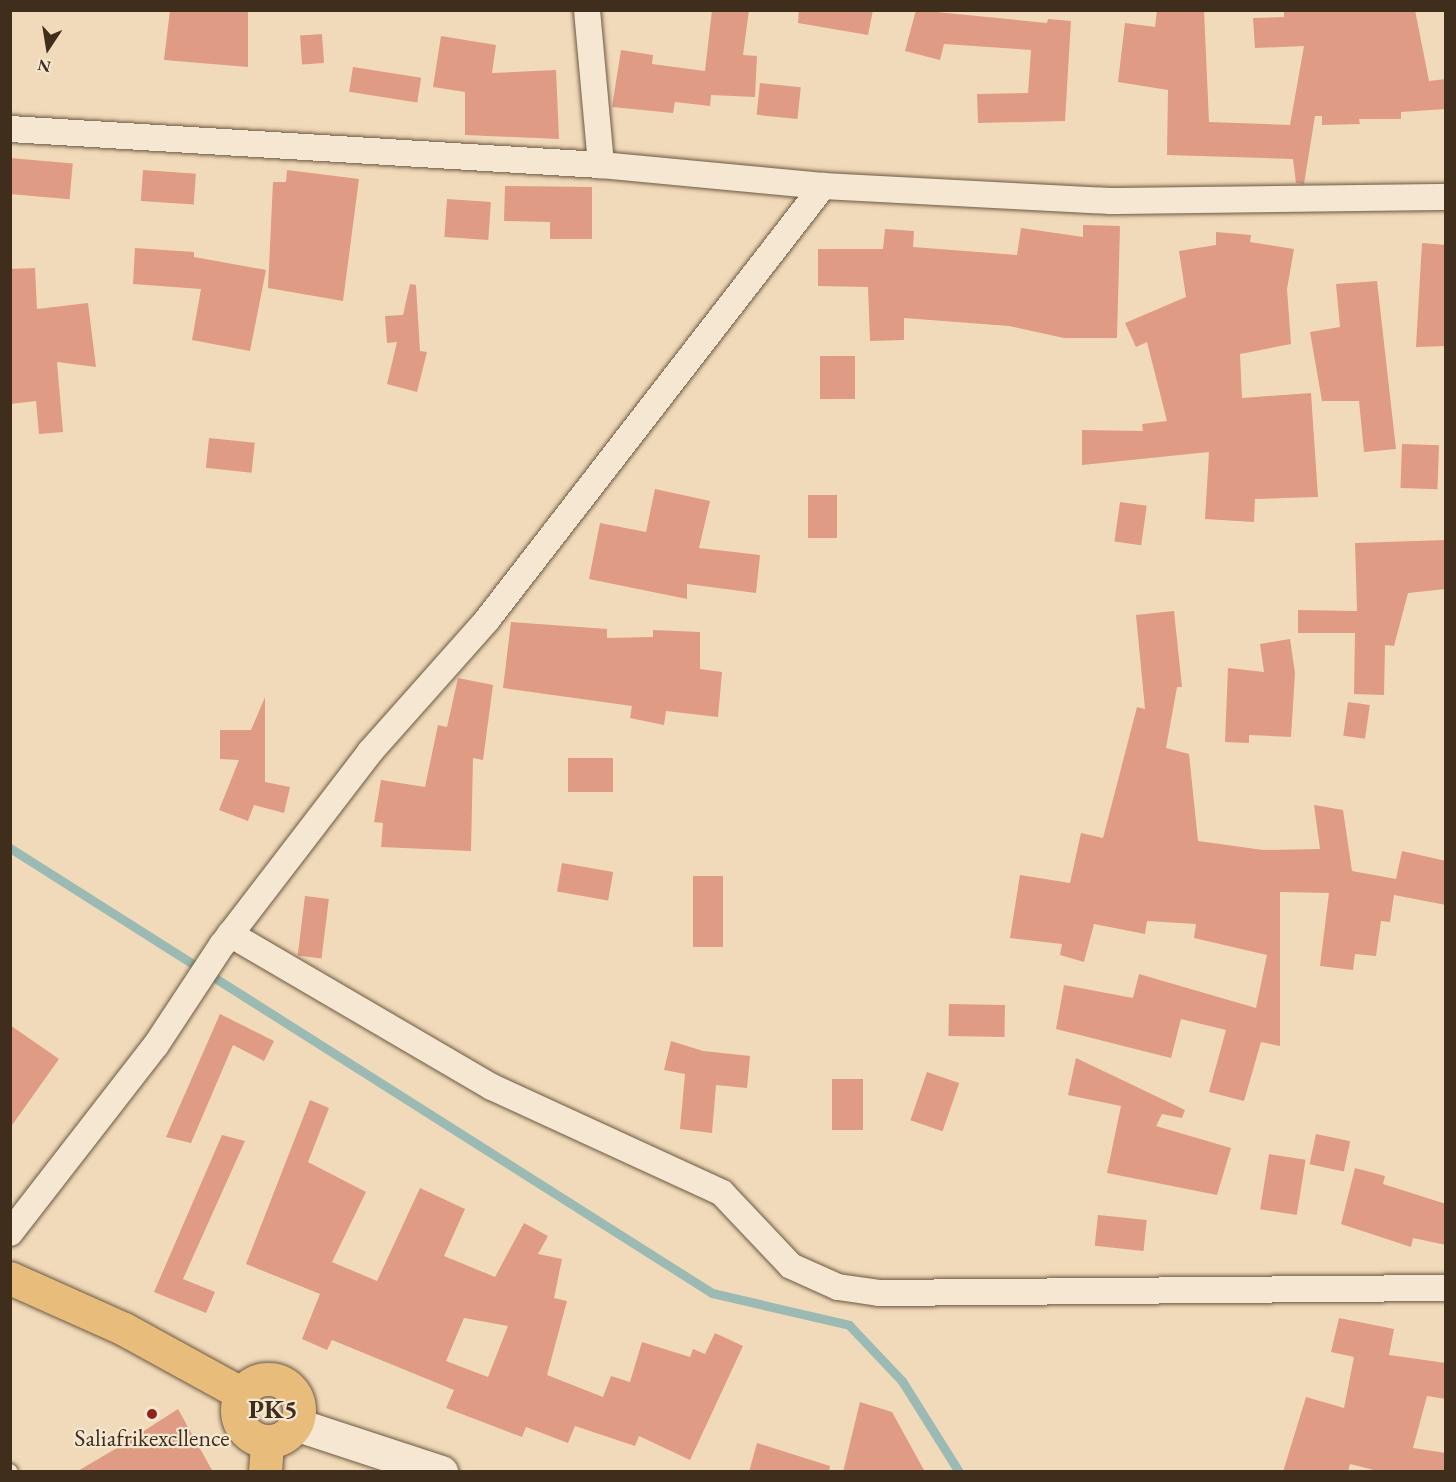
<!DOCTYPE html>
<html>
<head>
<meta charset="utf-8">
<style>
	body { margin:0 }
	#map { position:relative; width:1456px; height:1482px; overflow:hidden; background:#f1dab9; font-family:"EB Garamond",serif }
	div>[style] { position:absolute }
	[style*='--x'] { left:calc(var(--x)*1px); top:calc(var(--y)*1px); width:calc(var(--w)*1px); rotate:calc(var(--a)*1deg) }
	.stream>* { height:9px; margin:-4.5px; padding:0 4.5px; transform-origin:4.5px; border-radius:4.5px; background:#9bbab3 }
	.building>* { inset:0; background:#e09b84; transform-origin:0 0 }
	.roads { filter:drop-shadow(0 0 2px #6c5943) drop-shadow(0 0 2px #6c5943) }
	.lane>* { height:14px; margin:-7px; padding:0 7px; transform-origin:7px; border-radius:7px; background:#f6e7d2 }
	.street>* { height:26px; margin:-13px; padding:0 13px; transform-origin:13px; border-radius:13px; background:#f6e7d2 }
	.secondary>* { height:33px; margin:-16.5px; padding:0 16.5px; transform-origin:16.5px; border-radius:16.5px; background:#f6e7d2 }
	.primary>* { height:33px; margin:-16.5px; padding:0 16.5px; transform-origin:16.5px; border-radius:16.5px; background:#e8bd7c }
	.primary>.ring { margin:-16.5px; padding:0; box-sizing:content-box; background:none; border:33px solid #e8bd7c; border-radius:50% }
	.dots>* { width:16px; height:16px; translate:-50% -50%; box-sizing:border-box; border:3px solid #f6e7d2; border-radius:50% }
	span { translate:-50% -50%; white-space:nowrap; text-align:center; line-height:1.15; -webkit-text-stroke:4.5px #f6e7d2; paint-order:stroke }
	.poi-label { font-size:24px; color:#3f2e1c }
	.neighbourhood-label { font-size:26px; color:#3f2e1c; font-weight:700 }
	.frame { position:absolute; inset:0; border:12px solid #3f2e1c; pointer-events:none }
	.north { position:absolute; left:18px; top:18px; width:60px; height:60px; -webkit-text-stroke:4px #f6e7d2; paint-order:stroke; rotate:192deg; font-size:16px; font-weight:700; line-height:24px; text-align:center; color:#3f2e1c }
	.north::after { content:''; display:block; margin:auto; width:21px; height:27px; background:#3f2e1c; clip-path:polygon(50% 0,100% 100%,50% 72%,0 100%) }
</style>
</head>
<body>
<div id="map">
	<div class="stream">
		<i style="--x:10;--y:848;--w:831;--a:32.37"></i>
		<i style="--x:712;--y:1293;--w:141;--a:13.1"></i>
		<i style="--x:849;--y:1325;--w:77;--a:46.6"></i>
		<i style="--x:902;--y:1381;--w:107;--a:57.9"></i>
	</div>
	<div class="building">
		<i style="clip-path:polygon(170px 10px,248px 10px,248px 67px,164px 60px)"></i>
		<i style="clip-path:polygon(712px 10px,749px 10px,743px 55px,757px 56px,755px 97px,711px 95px,710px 106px,675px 102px,673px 113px,612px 107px,621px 50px,653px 55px,652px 64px,705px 71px)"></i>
		<i style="clip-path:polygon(799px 10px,873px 10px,868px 35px,798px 23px)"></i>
		<i style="clip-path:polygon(916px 10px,1047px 23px,1048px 19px,1071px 21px,1065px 121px,978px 123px,977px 94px,1028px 93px,1031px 50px,944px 44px,940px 60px,905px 51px)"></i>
		<i style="clip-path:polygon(1157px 10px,1204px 10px,1209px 122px,1290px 125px,1304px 46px,1255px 48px,1253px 18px,1284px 17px,1284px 10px,1415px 10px,1429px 81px,1446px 79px,1446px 109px,1401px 112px,1401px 119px,1359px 119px,1360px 124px,1322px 125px,1322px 116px,1315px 116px,1304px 184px,1296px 183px,1293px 159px,1167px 155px,1168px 90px,1118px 82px,1125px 23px,1155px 27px)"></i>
		<i style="left:322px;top:34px;width:29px;height:22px;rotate:86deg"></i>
		<i style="clip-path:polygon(441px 36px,496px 45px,492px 73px,556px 70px,559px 139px,465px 135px,465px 92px,433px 87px)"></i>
		<i style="left:353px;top:67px;width:69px;height:25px;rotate:9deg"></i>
		<i style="left:760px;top:83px;width:41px;height:32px;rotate:6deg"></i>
		<i style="left:10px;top:158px;width:63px;height:36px;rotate:5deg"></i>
		<i style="left:143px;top:170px;width:53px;height:31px;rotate:4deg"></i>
		<i style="clip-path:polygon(287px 170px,359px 179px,343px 301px,268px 288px,273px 182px,286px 182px)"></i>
		<i style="clip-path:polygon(505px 186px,592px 187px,592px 239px,550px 239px,550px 222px,504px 221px)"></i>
		<i style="left:447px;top:199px;width:44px;height:38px;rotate:4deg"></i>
		<i style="clip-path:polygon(1083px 225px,1120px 226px,1117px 338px,1064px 338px,1009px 326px,904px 318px,904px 340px,870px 341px,868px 287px,818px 286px,818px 249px,883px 249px,885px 229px,914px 231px,913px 247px,1017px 255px,1021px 228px,1083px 237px)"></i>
		<i style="clip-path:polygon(1216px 232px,1251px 235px,1250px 242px,1294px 249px,1287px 289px,1291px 344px,1240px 354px,1242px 398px,1311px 393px,1318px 497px,1255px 499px,1254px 522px,1205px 519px,1209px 452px,1082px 465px,1082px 430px,1143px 431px,1142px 424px,1167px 421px,1147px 342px,1136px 347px,1125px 323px,1186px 297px,1179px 251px,1216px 245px)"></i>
		<i style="clip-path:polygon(1422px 243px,1446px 245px,1446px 346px,1416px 347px)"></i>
		<i style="clip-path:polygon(135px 248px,194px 252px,194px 257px,266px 270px,250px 351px,192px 340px,201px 289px,133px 284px)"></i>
		<i style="clip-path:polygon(35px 268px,37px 309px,88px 303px,96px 367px,57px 362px,63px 432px,39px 434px,36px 401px,10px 404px,10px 269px)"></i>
		<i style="clip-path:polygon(1377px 281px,1396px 449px,1364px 452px,1359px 401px,1322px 401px,1310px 332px,1340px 327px,1336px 284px)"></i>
		<i style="clip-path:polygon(410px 284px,416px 285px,420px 351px,427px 352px,417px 392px,387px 384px,397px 342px,387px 343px,385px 316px,403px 315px)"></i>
		<i style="left:820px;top:356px;width:35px;height:43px"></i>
		<i style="left:209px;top:438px;width:46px;height:30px;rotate:6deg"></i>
		<i style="left:1402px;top:444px;width:37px;height:44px;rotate:2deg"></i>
		<i style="clip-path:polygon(655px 489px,710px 501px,699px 548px,760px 555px,756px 593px,687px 584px,687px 599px,589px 579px,600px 523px,646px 532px)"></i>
		<i style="left:808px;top:495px;width:29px;height:43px"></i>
		<i style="left:1120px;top:502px;width:27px;height:40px;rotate:8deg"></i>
		<i style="clip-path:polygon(1446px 540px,1446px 589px,1408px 593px,1394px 646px,1385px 645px,1384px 695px,1354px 694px,1355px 633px,1298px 633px,1298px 610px,1357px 611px,1355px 543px)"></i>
		<i style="clip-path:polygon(1174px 611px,1182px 687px,1177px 687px,1166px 748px,1189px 754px,1198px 841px,1263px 850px,1320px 849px,1314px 805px,1343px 810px,1352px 871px,1396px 879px,1402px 851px,1446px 861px,1446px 905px,1394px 895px,1390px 922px,1381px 921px,1376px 956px,1355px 954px,1353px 970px,1320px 966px,1329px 893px,1280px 892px,1280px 1046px,1261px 1042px,1244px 1101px,1209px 1092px,1226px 1030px,1181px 1019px,1171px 1058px,1056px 1029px,1064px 985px,1133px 998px,1139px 974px,1256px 1008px,1267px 955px,1194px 938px,1196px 924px,1147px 921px,1145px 934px,1094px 924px,1084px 962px,1060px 955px,1062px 944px,1010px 938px,1020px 875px,1070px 883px,1081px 833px,1103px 838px,1137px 707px,1145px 709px,1136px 615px)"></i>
		<i style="clip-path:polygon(511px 622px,607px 629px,607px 638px,653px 637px,653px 630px,700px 632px,700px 669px,722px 672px,718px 717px,666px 711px,664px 725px,630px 718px,632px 706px,503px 688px)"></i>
		<i style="clip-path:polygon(1290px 639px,1295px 673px,1291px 737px,1249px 735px,1249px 743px,1225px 742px,1228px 668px,1264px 672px,1260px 644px)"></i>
		<i style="clip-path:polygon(458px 678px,493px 685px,483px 760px,473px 758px,471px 851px,381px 847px,383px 823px,374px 822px,381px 780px,425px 787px,438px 725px,447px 727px)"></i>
		<i style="clip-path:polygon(265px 697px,265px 782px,290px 787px,284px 813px,254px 805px,248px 821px,219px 810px,239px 760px,220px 759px,220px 730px,251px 730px)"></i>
		<i style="left:1348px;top:702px;width:22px;height:34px;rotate:8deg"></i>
		<i style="left:568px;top:758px;width:45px;height:34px"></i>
		<i style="left:562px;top:863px;width:52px;height:29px;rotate:10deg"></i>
		<i style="left:693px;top:876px;width:30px;height:71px"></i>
		<i style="left:305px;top:896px;width:24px;height:60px;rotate:7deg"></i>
		<i style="left:949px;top:1004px;width:56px;height:32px;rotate:1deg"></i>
		<i style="clip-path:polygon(220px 1014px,274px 1041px,264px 1061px,233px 1045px,191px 1143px,166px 1137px)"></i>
		<i style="clip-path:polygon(10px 1025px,59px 1059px,10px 1128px)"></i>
		<i style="clip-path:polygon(671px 1041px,703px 1051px,750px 1056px,747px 1088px,716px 1085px,712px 1133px,680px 1129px,685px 1074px,664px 1070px)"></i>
		<i style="clip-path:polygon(1076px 1058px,1185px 1110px,1182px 1118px,1162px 1114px,1156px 1126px,1231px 1148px,1217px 1195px,1107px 1173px,1121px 1106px,1068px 1095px)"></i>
		<i style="left:927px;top:1072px;width:34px;height:51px;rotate:19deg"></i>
		<i style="left:832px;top:1079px;width:31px;height:51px"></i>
		<i style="clip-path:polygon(evenodd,310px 1100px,329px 1108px,308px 1162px,366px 1192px,332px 1262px,377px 1281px,420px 1188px,465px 1209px,444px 1256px,495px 1277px,524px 1223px,548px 1236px,538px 1254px,562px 1259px,554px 1298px,567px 1301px,547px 1375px,603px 1397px,611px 1376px,630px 1382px,642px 1342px,690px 1357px,693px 1349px,705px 1354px,715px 1333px,743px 1346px,690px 1460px,639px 1436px,635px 1446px,575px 1426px,568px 1443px,526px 1427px,522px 1437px,446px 1408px,454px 1390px,332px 1340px,327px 1350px,302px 1339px,320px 1294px,246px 1264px,310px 1100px,464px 1318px,508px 1326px,488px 1377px,446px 1361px,464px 1318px)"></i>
		<i style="left:1316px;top:1134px;width:35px;height:31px;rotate:12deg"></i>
		<i style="clip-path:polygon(222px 1135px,245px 1141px,183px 1279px,215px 1292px,206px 1313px,154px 1292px)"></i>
		<i style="left:1269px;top:1154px;width:37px;height:56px;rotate:9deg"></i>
		<i style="clip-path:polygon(1355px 1168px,1385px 1176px,1383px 1184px,1446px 1204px,1446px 1245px,1413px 1238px,1411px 1247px,1341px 1224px)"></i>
		<i style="left:1098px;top:1215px;width:49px;height:31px;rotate:6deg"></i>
		<i style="clip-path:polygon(1339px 1318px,1394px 1329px,1389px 1355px,1446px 1363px,1446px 1399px,1427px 1396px,1413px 1448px,1446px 1453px,1446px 1472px,1382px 1472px,1350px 1464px,1348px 1472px,1283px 1472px,1306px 1397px,1344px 1408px,1354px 1357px,1331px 1352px)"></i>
		<i style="clip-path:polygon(860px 1402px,892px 1412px,925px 1472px,843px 1472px)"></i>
		<i style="clip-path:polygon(178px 1409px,213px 1472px,76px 1472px,122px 1445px)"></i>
		<i style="clip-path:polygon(757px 1443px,830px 1466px,829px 1472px,749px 1472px)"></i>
	</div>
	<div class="roads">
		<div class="lane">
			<i style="--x:10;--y:1471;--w:1;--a:45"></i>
		</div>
		<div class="street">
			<i style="--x:587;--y:10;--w:156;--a:84.8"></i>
			<i style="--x:10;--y:129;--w:592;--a:3.49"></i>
			<i style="--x:601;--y:165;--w:223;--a:5.4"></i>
			<i style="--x:823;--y:186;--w:288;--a:3"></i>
			<i style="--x:1111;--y:201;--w:335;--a:-0.7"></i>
			<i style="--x:230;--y:934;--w:303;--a:30.3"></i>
			<i style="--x:492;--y:1087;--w:253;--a:24.7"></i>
			<i style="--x:722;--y:1193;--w:100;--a:46.6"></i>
			<i style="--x:791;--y:1266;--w:51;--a:24.1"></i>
			<i style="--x:838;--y:1287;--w:41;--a:8.3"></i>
			<i style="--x:879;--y:1293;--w:567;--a:-0.51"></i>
			<i style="--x:10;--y:1233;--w:238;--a:-52.2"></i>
			<i style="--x:156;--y:1045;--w:120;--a:-56.6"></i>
			<i style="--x:222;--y:945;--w:243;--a:-52.5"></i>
			<i style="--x:370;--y:752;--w:176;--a:-48.4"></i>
			<i style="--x:487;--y:620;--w:549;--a:-52.25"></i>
		</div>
		<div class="secondary">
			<i style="--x:295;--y:1424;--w:154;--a:18.2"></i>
		</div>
		<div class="primary">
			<i style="--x:10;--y:1278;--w:125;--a:24.1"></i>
			<i style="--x:124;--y:1329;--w:135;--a:28.8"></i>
			<i class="ring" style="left:237px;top:1379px;width:29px;height:29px"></i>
			<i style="--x:265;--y:1472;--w:31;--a:-86"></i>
		</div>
	</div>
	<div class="dots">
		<i style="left:152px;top:1414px;background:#8f2418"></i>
	</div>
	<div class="poi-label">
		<span style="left:152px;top:1438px">Saliafrikexcllence</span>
	</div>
	<div class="neighbourhood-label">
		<span style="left:273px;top:1410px">PK5</span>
	</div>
	<div class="frame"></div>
	<div class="north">N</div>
</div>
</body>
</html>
